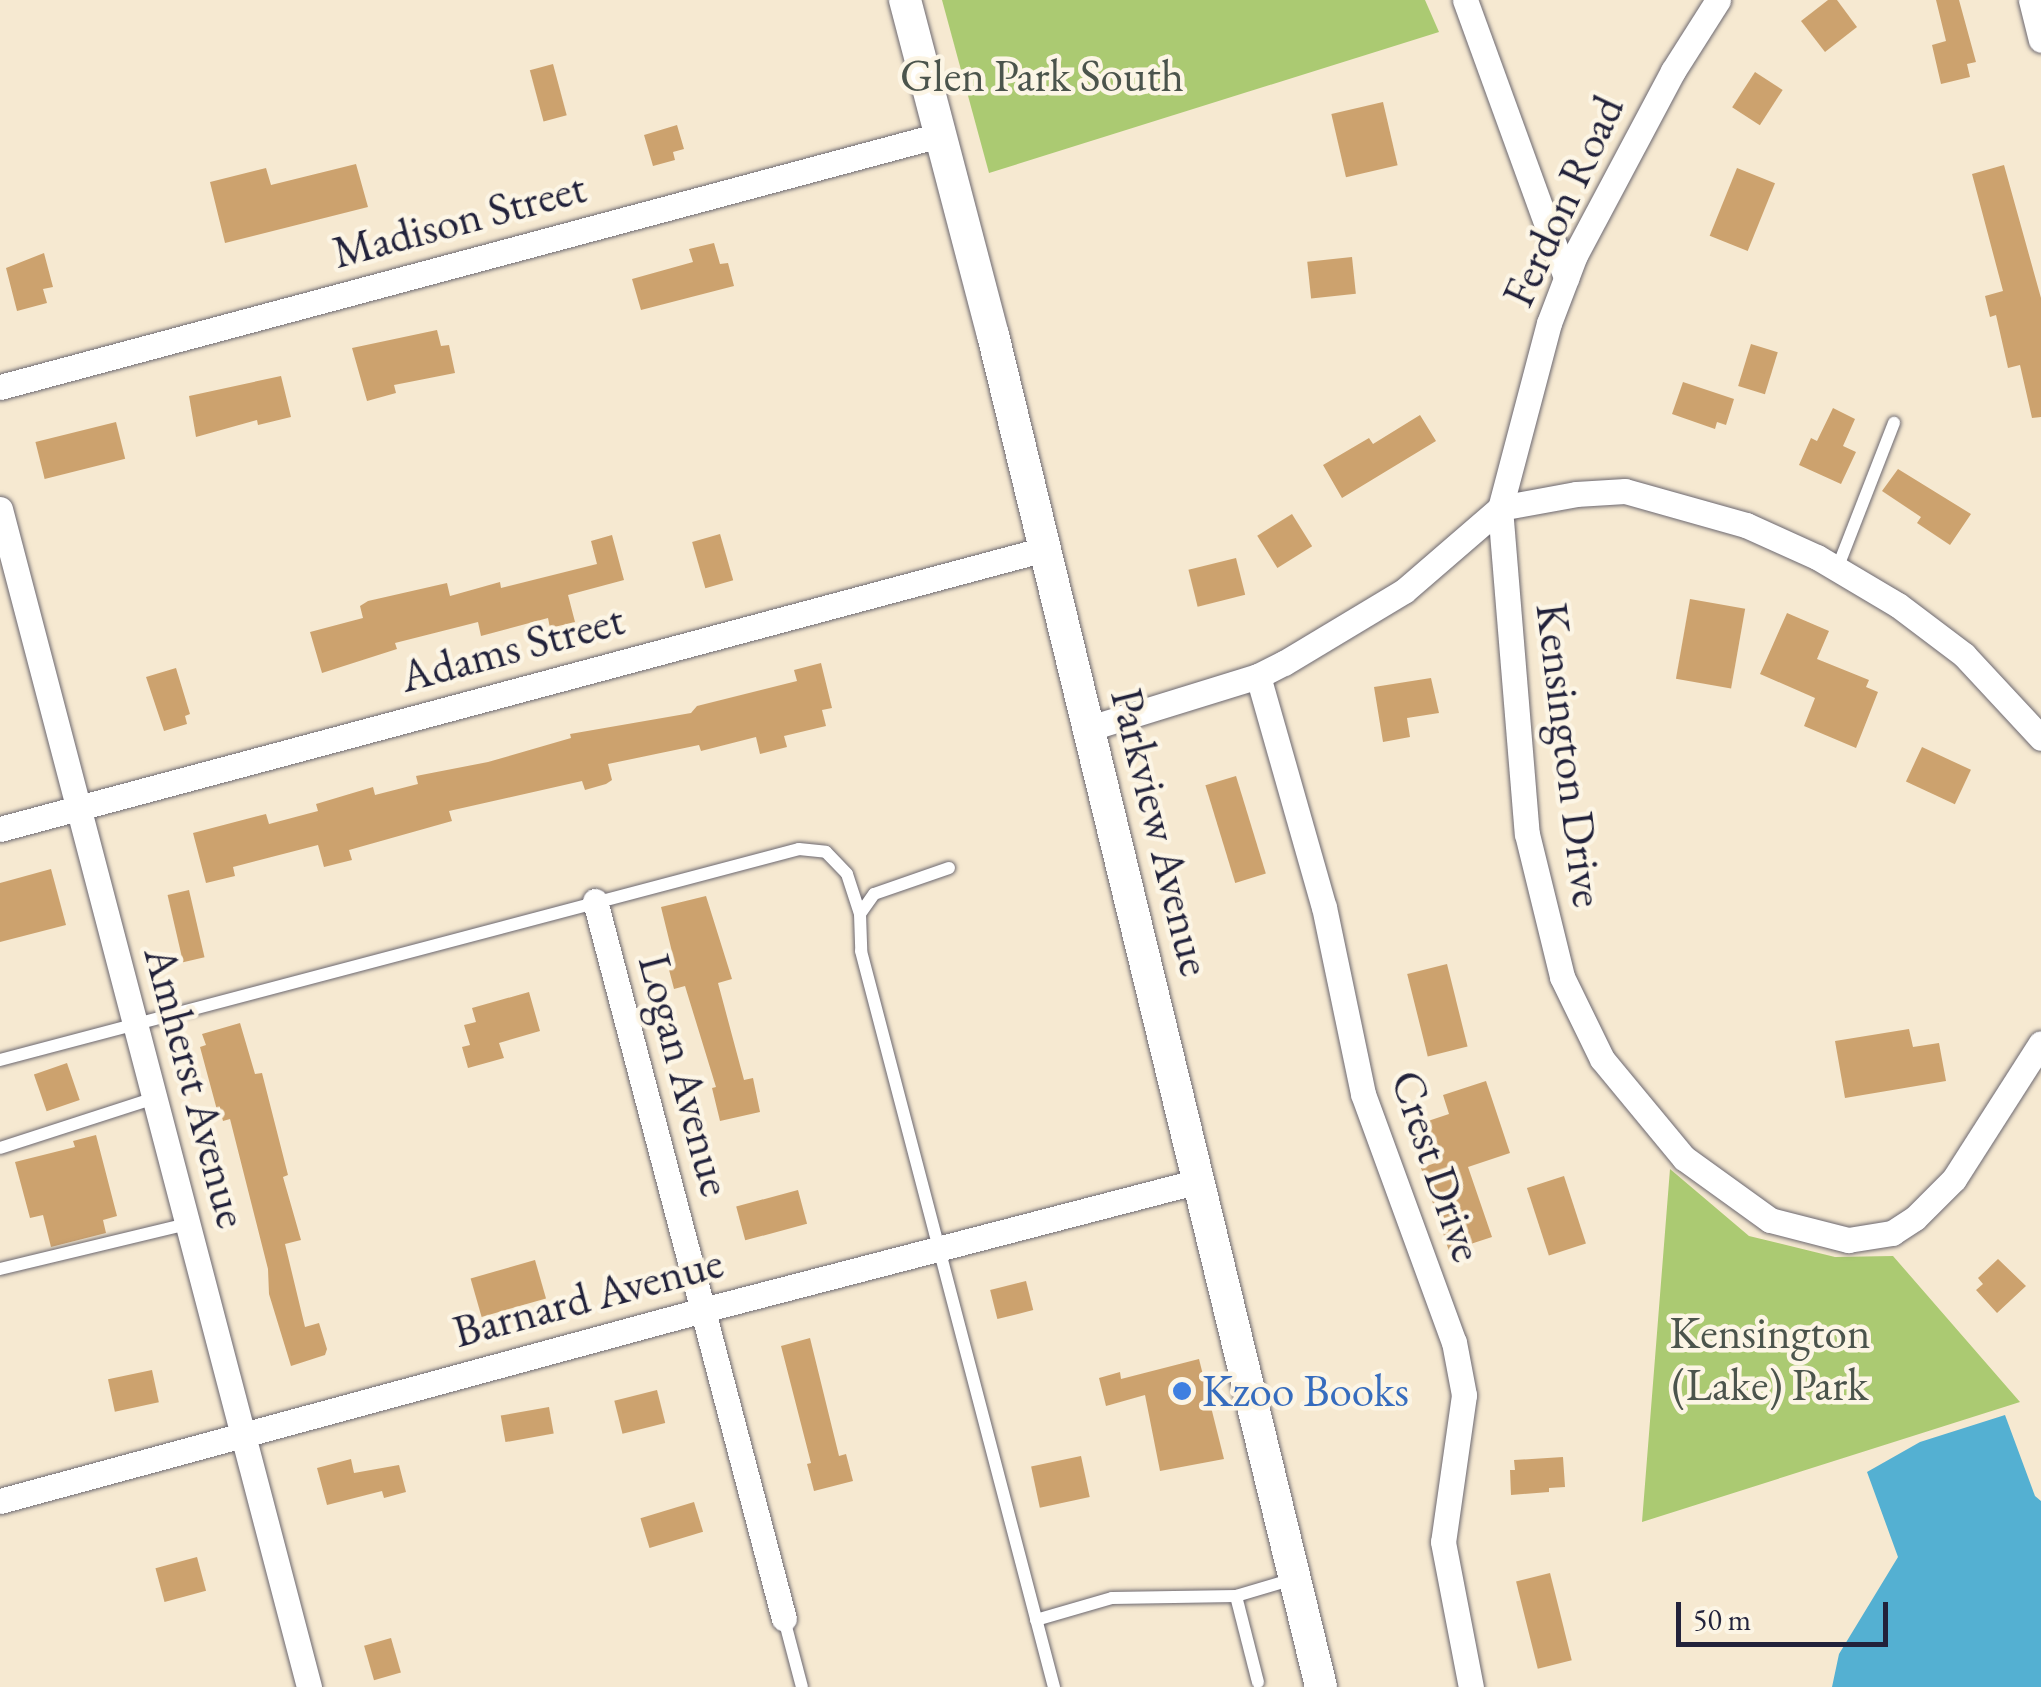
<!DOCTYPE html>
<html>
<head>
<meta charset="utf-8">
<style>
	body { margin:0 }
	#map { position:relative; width:2041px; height:1687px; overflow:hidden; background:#f6e9d1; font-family:"EB Garamond",serif }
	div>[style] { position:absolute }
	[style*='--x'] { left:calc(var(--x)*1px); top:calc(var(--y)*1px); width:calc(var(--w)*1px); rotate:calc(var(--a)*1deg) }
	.green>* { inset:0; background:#abca72 }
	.water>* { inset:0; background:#54b0d2 }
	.building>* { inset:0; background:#cca26e; transform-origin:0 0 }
	.roads { filter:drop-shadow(0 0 2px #6c6870) drop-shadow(0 0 2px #6c6870) }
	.service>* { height:12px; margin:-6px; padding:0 6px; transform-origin:6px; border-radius:6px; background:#fff }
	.minor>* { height:25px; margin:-12.5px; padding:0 12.5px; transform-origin:12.5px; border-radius:12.5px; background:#fff }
	.tertiary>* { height:32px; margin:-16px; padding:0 16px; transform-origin:16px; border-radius:16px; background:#fff }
	.dots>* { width:28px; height:28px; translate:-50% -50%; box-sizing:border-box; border:5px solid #fcf5e5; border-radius:50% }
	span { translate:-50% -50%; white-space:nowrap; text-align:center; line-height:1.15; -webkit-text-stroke:9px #fcf5e5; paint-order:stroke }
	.park-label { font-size:45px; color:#4b544c }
	.street-label { font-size:45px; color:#22223b }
	.shop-label { font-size:45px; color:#366cbe }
	.left { translate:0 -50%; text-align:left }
	.scale { position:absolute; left:1676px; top:1602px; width:212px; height:45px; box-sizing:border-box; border:5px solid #22223b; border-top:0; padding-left:12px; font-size:30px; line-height:35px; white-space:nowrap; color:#22223b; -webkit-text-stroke:8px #fcf5e5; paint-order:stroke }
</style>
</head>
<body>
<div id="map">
	<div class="green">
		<i style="clip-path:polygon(942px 0,1425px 0,1439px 32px,989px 173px)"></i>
		<i style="clip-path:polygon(1670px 1169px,1749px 1236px,1835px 1257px,1893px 1256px,2020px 1402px,1642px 1522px)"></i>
	</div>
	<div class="water">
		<i style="clip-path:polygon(2005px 1415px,2035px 1496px,2041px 1501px,2041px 1687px,1832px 1687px,1839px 1654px,1898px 1557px,1867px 1472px,1920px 1442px)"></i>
	</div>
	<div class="building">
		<i style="clip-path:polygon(1828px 0,1837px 0,1857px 27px,1825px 52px,1801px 21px)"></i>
		<i style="clip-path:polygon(1936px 0,1959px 0,1976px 62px,1967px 64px,1970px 77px,1941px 84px,1932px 45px,1946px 41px)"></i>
		<i style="left:553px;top:64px;width:53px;height:24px;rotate:75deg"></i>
		<i style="left:1755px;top:72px;width:33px;height:42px;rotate:33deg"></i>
		<i style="left:1383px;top:102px;width:65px;height:53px;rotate:77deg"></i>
		<i style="clip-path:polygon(677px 125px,684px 149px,673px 152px,675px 160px,653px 166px,644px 135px)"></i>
		<i style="clip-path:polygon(356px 164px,368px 207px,225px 243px,210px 182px,266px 168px,271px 185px)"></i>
		<i style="clip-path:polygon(2004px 165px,2041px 298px,2041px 417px,2032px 418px,2020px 365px,2008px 368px,1996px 315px,1990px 317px,1985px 296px,2003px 291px,1972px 174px)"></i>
		<i style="left:1737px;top:168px;width:41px;height:73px;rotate:22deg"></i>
		<i style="clip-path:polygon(714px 243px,720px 264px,728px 263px,734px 286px,641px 310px,632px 279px,693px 262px,689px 249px)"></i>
		<i style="clip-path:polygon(44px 253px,53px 287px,43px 289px,47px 303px,17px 311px,6px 268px)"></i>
		<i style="left:1352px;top:257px;width:37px;height:45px;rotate:84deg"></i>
		<i style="clip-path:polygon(437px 330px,441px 346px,449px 345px,455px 373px,394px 385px,396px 393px,367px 401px,352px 348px)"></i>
		<i style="left:1751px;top:344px;width:28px;height:44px;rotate:17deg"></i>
		<i style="clip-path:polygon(281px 376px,291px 417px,258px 425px,257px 420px,196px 437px,189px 396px)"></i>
		<i style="clip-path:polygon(1683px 382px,1734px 399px,1726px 425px,1717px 422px,1715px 429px,1672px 414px)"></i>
		<i style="clip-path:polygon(1833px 408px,1855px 419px,1843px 446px,1856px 452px,1841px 484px,1799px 465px,1811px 438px,1817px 441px)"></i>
		<i style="clip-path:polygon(1420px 415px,1436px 441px,1342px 498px,1323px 465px,1369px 438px,1373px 444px)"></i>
		<i style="left:116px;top:422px;width:38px;height:83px;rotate:76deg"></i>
		<i style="clip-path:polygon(1898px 469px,1971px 514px,1950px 545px,1917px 523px,1921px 517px,1882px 491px)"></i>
		<i style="left:1292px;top:514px;width:38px;height:41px;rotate:58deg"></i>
		<i style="left:720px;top:534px;width:48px;height:29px;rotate:74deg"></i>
		<i style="clip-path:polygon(612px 535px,624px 580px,568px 595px,575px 622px,550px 628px,548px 618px,481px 636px,478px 622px,395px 643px,397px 649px,322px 673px,310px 632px,363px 618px,360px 606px,368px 601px,447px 583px,450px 596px,500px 582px,501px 588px,597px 564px,591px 541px)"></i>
		<i style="left:1236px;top:558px;width:38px;height:49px;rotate:76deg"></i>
		<i style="left:1690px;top:599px;width:56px;height:81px;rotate:10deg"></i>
		<i style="clip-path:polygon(1787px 613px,1829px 631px,1817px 659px,1869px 680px,1866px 687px,1878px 692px,1856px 748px,1804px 726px,1815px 698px,1760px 674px)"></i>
		<i style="clip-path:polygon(821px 663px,832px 708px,822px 710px,826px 726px,784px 736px,787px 747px,760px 754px,756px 737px,701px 751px,699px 745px,608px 764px,612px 780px,606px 784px,585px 790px,582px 781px,449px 811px,452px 821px,349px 850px,352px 860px,324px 867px,318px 845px,233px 867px,235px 876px,206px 883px,193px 833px,266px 814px,269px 824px,318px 811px,316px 804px,373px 787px,375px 795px,418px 784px,416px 776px,488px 762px,571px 738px,570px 734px,691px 713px,697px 706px,797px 681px,794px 670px)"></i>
		<i style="clip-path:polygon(176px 668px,190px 714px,185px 716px,187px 724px,164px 731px,146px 677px)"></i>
		<i style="clip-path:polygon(1431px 678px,1439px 713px,1407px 718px,1410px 737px,1383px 742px,1374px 687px)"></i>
		<i style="left:1922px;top:747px;width:54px;height:38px;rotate:25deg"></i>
		<i style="left:1236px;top:776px;width:102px;height:32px;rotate:73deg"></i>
		<i style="clip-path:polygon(51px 869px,66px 925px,0 942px,0 883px)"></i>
		<i style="left:189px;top:890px;width:69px;height:22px;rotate:77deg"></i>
		<i style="clip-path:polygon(706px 896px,732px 979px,718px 983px,744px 1080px,753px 1078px,760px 1112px,720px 1121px,712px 1088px,716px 1087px,685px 986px,674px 989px,667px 962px,674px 960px,661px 907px)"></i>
		<i style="left:1447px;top:964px;width:85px;height:41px;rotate:76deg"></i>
		<i style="clip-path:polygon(529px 992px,540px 1031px,499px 1043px,504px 1058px,468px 1068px,462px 1047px,470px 1045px,464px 1025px,476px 1022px,472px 1008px)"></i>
		<i style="clip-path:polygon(240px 1023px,255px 1074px,262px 1073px,288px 1175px,283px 1177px,301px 1240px,285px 1244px,305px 1327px,319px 1323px,327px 1349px,325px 1355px,291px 1366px,269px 1294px,268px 1269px,230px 1119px,223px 1121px,220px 1109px,217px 1110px,200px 1047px,206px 1045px,202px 1034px)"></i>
		<i style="clip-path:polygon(1909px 1029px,1913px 1047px,1939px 1043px,1946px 1081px,1845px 1098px,1835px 1041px)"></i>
		<i style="left:67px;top:1063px;width:39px;height:35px;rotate:71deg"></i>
		<i style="clip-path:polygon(1486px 1081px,1510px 1153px,1468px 1167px,1492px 1237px,1449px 1251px,1421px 1168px,1438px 1162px,1425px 1122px,1449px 1114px,1443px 1095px)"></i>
		<i style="clip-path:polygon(96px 1135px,117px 1216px,103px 1220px,106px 1233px,51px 1247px,43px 1215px,30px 1218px,15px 1162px,75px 1147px,73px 1141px)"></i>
		<i style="left:1564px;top:1176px;width:71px;height:39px;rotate:72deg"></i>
		<i style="left:798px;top:1190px;width:35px;height:64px;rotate:75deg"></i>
		<i style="clip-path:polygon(1998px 1259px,2026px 1286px,1997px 1313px,1976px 1290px,1983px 1284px,1978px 1278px)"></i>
		<i style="left:535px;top:1260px;width:40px;height:67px;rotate:74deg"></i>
		<i style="left:1026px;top:1281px;width:30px;height:37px;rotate:76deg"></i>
		<i style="clip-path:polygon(810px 1338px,839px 1456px,846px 1454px,853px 1481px,814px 1491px,807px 1464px,811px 1463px,781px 1346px)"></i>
		<i style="clip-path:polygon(1199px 1359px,1224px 1459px,1160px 1471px,1145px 1395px,1106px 1406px,1099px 1378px,1120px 1372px,1121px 1379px)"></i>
		<i style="left:152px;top:1370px;width:33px;height:45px;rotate:78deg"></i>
		<i style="left:657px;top:1390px;width:34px;height:44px;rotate:76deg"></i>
		<i style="left:549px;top:1407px;width:27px;height:49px;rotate:80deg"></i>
		<i style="left:1081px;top:1456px;width:42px;height:51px;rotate:78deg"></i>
		<i style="clip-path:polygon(1563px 1457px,1565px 1487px,1549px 1488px,1549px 1492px,1511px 1495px,1510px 1470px,1515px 1470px,1514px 1460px)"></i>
		<i style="clip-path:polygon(351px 1459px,354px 1473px,399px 1465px,406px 1492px,384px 1498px,382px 1491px,327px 1505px,317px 1468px)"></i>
		<i style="left:694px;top:1502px;width:31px;height:56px;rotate:73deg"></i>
		<i style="left:197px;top:1557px;width:35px;height:43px;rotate:75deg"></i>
		<i style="left:1550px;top:1573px;width:90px;height:35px;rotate:76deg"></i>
		<i style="left:391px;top:1638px;width:36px;height:28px;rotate:74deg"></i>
	</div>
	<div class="roads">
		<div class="service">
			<i style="--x:1837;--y:569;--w:157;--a:-68.7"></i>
			<i style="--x:949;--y:868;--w:79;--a:160.9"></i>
			<i style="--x:874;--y:894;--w:24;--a:125"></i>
			<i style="--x:860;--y:914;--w:37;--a:88"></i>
			<i style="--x:861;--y:951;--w:761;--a:75.31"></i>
			<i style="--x:0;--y:1060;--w:826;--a:-14.79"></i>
			<i style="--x:799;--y:849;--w:27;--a:6"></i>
			<i style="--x:826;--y:852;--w:30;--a:46"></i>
			<i style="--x:847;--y:874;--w:42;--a:72"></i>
			<i style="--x:0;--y:1148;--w:163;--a:-17.9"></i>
			<i style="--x:0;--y:1269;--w:193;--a:-13.5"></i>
			<i style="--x:1236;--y:1596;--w:89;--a:75.7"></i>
			<i style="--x:784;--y:1619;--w:70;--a:75.2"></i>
			<i style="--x:1036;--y:1620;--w:79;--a:-16.1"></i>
			<i style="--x:1112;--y:1598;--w:124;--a:-0.9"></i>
			<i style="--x:1236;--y:1596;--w:59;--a:-16.6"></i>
		</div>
		<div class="minor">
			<i style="--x:1465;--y:0;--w:296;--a:70"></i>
			<i style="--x:1718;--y:0;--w:84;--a:122.4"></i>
			<i style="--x:1673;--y:71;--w:208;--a:118"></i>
			<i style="--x:1575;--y:255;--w:73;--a:110.9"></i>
			<i style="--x:1549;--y:323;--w:191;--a:104.8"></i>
			<i style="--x:1500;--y:508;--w:327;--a:85.3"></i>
			<i style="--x:1527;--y:834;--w:147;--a:76.2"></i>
			<i style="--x:1562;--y:977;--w:91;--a:64"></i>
			<i style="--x:1602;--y:1059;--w:129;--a:50.4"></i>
			<i style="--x:1684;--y:1158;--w:106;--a:35.8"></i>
			<i style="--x:1770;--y:1220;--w:81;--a:14.4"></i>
			<i style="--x:1848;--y:1240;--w:45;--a:-9"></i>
			<i style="--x:1892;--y:1233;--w:27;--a:-33"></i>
			<i style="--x:1915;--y:1218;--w:55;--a:-45"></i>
			<i style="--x:1954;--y:1179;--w:161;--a:-57.4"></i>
			<i style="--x:2031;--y:0;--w:41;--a:76"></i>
			<i style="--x:0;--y:387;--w:973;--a:-15.01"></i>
			<i style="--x:0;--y:509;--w:1218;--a:75.3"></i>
			<i style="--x:1258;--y:676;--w:240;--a:74.1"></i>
			<i style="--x:1324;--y:907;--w:191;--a:78.2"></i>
			<i style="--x:1363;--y:1094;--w:264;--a:69.9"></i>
			<i style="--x:1454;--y:1342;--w:54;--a:79.3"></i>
			<i style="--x:1464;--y:1395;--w:148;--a:98.1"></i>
			<i style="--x:1443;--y:1542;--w:148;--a:79.1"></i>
			<i style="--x:1090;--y:728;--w:176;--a:-17.2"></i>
			<i style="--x:1258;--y:676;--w:29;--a:-27"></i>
			<i style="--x:1284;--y:663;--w:140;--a:-31"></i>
			<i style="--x:1404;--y:591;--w:127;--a:-40.8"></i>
			<i style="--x:1500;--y:508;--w:77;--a:-10.4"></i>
			<i style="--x:1576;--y:494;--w:49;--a:-3.5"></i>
			<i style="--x:1625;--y:491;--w:126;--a:15.7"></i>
			<i style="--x:1746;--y:525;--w:78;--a:24.3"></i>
			<i style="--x:1817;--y:557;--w:94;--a:30.7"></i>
			<i style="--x:1898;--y:605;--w:83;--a:37.1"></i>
			<i style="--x:1964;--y:655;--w:113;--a:47.1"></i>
			<i style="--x:0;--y:829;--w:1082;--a:-15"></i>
			<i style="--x:595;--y:901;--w:742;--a:75.25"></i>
			<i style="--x:0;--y:1501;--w:728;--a:-15.2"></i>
			<i style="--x:703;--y:1310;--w:513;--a:-14.58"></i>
		</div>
		<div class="tertiary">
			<i style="--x:905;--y:0;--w:346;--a:75.3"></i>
			<i style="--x:993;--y:335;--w:1391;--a:76.36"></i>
		</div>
	</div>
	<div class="dots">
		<i style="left:1182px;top:1391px;background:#3f7fe0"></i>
	</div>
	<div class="park-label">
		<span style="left:1042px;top:76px">Glen Park South</span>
		<span style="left:1770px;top:1359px">Kensington<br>(Lake) Park</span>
	</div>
	<div class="street-label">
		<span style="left:1563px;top:201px;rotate:-65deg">Ferdon Road</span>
		<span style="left:459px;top:220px;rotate:-15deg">Madison Street</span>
		<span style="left:512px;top:648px;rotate:-15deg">Adams Street</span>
		<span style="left:1570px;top:755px;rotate:83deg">Kensington Drive</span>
		<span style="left:1161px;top:832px;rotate:76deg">Parkview Avenue</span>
		<span style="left:685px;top:1075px;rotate:75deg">Logan Avenue</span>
		<span style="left:196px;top:1087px;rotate:75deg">Amherst Avenue</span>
		<span style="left:1437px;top:1166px;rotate:71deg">Crest Drive</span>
		<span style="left:588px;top:1297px;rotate:-15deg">Barnard Avenue</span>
	</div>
	<div class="shop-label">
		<span class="left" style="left:1202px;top:1391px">Kzoo Books</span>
	</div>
	<div class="scale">50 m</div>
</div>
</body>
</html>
